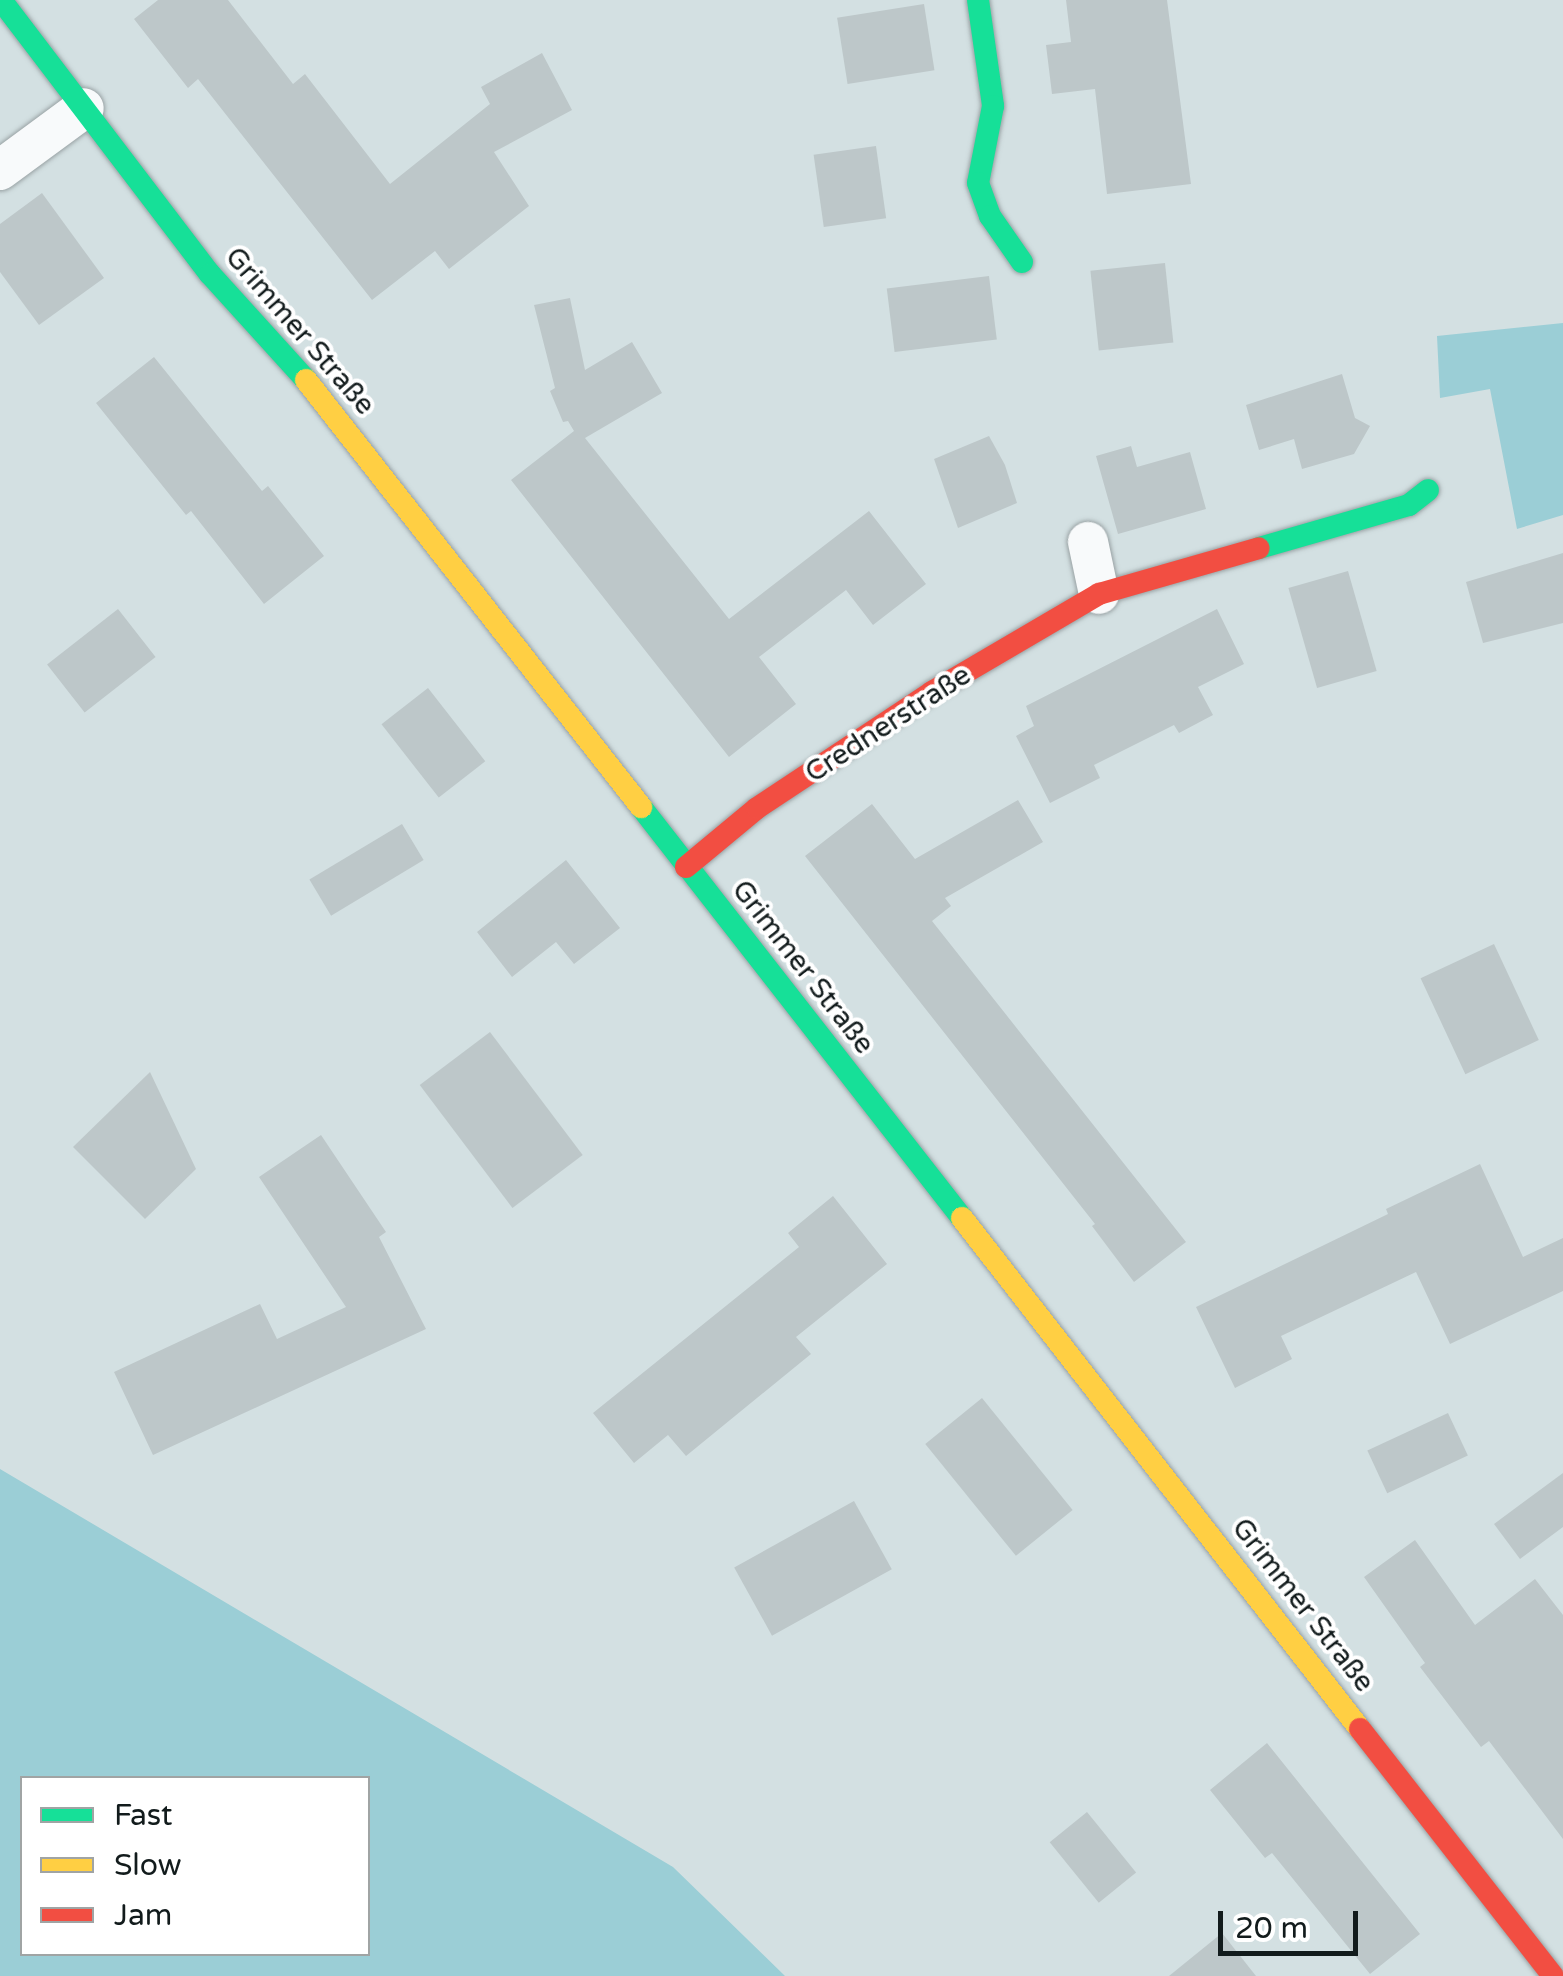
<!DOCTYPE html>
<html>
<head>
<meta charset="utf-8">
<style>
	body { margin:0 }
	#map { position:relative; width:1563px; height:1976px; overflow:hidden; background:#d3e0e2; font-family:"Varela Round",sans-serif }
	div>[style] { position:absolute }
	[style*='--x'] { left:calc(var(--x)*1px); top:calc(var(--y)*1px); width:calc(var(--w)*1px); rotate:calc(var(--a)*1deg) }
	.green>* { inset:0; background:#9bced6 }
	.building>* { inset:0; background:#bdc7c9; transform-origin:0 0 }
	.roads { filter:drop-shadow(0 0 2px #99a2a4) drop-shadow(0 0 2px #99a2a4) }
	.street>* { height:40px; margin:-20px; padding:0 20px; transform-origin:20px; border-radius:20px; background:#f8fafb }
	.fast>* { height:22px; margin:-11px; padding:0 11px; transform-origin:11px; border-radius:11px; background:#16e098 }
	.slow>* { height:22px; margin:-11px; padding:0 11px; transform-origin:11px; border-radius:11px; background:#ffcf43 }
	.jam>* { height:22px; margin:-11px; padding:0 11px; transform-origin:11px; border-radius:11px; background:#f24e42 }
	span { translate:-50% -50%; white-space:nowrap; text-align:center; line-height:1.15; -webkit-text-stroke:8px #fff; paint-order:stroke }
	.street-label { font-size:28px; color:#121b1c }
	.legend { position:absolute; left:20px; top:1776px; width:350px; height:180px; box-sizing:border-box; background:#fff; border:2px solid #a0a4a4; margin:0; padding:12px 18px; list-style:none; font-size:30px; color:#121b1c }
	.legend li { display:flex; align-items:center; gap:20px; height:50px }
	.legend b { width:50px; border:2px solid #a0a4a4 }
	.scale { position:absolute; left:1218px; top:1911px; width:140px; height:45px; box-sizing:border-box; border:5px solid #121b1c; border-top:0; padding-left:12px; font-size:30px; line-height:35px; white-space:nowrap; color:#121b1c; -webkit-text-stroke:8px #fff; paint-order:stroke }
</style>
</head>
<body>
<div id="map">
	<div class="green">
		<i style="clip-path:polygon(1563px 323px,1563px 515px,1517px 529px,1490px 389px,1440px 398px,1437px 336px)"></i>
		<i style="clip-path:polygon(evenodd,0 1469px,673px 1867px,785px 1976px,0 1976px,0 1469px,22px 1778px,368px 1778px,368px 1954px,22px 1954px,22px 1778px)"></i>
	</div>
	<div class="building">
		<i style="clip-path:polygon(158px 0,228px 0,293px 84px,305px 74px,390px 184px,490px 104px,481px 87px,542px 53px,572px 110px,494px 152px,529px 206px,449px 269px,435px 251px,372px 300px,198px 79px,188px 88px,134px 19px)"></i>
		<i style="clip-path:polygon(1066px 0,1167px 0,1191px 184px,1107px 194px,1095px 89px,1052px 94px,1046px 45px,1071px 42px)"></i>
		<i style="left:924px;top:4px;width:67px;height:88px;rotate:81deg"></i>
		<i style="left:876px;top:146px;width:73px;height:63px;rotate:82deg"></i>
		<i style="clip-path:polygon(42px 193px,104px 278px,39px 325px,0 272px,0 224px)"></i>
		<i style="left:1165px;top:263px;width:80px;height:75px;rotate:84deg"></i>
		<i style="left:989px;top:276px;width:64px;height:103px;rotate:83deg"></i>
		<i style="clip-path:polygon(570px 298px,585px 370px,632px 342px,662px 393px,585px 438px,729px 619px,869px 511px,926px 584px,873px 625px,846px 590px,759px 657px,796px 704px,729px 757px,511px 480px,574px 431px,568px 421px,563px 422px,550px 391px,555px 388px,534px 305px)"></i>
		<i style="clip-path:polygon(154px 357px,262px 491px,268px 486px,324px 556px,264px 604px,191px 511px,186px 515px,96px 403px)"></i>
		<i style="clip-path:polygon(1342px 374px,1355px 418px,1370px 426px,1354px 454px,1302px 469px,1294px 439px,1259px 450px,1246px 405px)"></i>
		<i style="clip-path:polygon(989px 436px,1005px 465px,1017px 503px,958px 528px,934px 459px)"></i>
		<i style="clip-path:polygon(1131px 446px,1137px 467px,1190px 452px,1206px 509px,1118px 534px,1096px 456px)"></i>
		<i style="clip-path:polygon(1563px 553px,1563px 623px,1483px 643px,1466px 582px)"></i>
		<i style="left:1348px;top:571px;width:104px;height:62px;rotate:74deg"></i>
		<i style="left:118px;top:609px;width:61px;height:90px;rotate:52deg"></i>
		<i style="clip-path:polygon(1217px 609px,1244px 664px,1198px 687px,1213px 715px,1179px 733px,1174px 725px,1094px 765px,1100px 778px,1050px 803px,1016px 736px,1034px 726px,1026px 706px)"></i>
		<i style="left:428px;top:688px;width:93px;height:59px;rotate:52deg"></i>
		<i style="clip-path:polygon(1018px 800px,1043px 842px,945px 898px,951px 906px,932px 921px,1186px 1242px,1134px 1282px,1092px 1226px,1095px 1224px,805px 856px,872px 804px,915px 859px)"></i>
		<i style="left:402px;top:824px;width:42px;height:108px;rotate:59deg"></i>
		<i style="clip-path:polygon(566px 860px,620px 928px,574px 964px,556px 942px,512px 977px,477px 932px)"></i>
		<i style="left:1494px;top:944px;width:106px;height:81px;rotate:65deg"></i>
		<i style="left:490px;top:1032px;width:154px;height:88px;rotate:53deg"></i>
		<i style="clip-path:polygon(150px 1072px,196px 1169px,145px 1219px,73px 1147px)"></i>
		<i style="clip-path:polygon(321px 1135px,386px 1232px,379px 1237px,426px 1329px,153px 1455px,114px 1372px,260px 1304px,277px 1339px,346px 1307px,259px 1177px)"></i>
		<i style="clip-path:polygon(1480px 1164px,1523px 1257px,1563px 1238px,1563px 1291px,1450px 1344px,1416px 1272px,1281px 1336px,1292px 1359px,1235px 1388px,1196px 1307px,1388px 1214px,1386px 1209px)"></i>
		<i style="clip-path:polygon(833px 1196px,887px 1264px,796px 1337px,811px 1354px,686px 1456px,668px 1435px,634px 1463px,593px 1413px,799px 1247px,788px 1233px)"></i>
		<i style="left:982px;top:1398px;width:144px;height:73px;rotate:51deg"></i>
		<i style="left:1448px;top:1413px;width:47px;height:89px;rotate:65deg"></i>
		<i style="clip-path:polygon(1563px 1473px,1563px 1527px,1520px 1559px,1494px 1524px)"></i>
		<i style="left:854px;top:1501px;width:78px;height:137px;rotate:61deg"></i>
		<i style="clip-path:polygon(1415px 1540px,1475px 1625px,1535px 1579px,1563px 1615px,1563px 1839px,1489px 1741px,1481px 1747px,1420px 1667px,1425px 1663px,1364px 1577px)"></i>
		<i style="clip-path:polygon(1267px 1743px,1420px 1934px,1370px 1974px,1272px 1853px,1265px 1858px,1210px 1790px)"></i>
		<i style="left:1087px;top:1812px;width:78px;height:48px;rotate:51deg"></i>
		<i style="clip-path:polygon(1222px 1933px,1256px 1976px,1169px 1976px)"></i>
	</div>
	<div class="roads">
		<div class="street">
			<i style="--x:0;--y:170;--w:104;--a:-36.4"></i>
			<i style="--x:1088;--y:542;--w:53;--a:78.1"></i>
		</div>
		<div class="fast">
			<i style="--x:1;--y:0;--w:345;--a:52.7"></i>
			<i style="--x:210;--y:274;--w:143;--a:47.8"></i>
			<i style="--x:978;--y:0;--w:107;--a:81.9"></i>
			<i style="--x:993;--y:106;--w:78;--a:101"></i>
			<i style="--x:978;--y:183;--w:35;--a:70"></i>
			<i style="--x:990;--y:216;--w:56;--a:55.2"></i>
			<i style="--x:1259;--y:548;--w:156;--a:-16"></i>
			<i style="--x:1409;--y:505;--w:24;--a:-38"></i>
			<i style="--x:641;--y:807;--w:521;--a:52.01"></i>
		</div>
		<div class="slow">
			<i style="--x:306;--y:380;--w:543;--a:51.88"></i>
			<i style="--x:962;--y:1218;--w:648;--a:52.09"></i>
		</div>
		<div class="jam">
			<i style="--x:686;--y:867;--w:92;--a:-39.7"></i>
			<i style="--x:757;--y:808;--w:210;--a:-33.5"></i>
			<i style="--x:932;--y:692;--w:194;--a:-30.4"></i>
			<i style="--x:1099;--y:594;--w:166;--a:-16"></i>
			<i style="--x:1360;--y:1729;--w:313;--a:52"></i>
		</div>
	</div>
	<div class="street-label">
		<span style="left:300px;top:331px;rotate:49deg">Grimmer Straße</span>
		<span style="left:888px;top:724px;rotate:-33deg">Crednerstraße</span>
		<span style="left:803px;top:967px;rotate:52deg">Grimmer Straße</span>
		<span style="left:1303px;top:1605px;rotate:52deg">Grimmer Straße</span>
	</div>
	<ul class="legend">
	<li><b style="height:12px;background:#16e098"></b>Fast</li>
	<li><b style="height:12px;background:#ffcf43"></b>Slow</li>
	<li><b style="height:12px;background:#f24e42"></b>Jam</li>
	</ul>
	<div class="scale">20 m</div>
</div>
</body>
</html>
